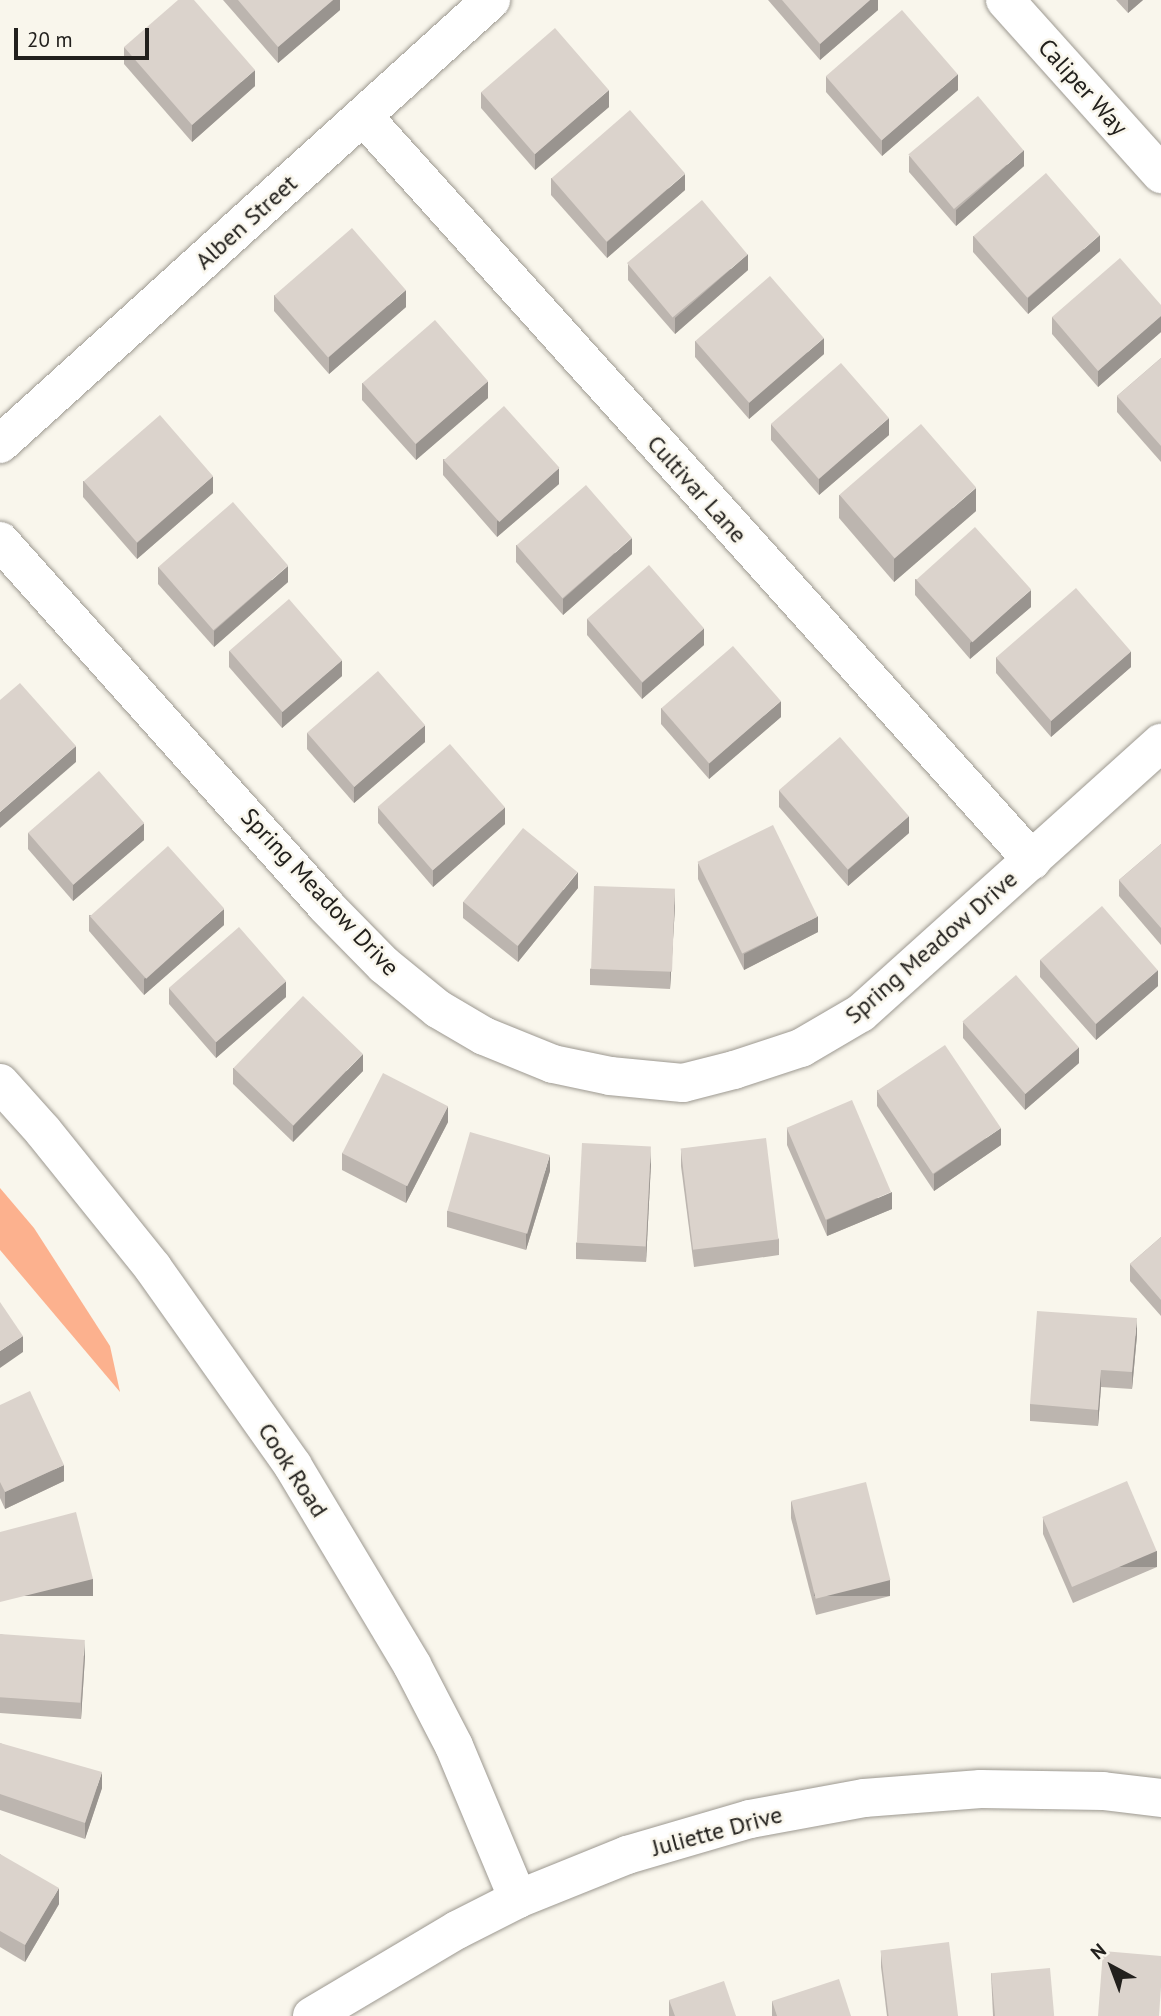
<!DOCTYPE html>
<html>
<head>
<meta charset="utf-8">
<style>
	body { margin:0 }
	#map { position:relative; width:1161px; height:2016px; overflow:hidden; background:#f9f6ec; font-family:"PT Sans",sans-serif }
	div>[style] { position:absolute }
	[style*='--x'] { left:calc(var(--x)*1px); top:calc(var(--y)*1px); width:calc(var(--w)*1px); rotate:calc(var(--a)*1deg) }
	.forest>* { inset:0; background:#fcb18e }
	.roads { filter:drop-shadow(0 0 2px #9d9991) drop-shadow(0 0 2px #9d9991) }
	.minor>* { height:38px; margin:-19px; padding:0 19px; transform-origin:19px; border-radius:19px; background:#fff }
	.wall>* { inset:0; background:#bcb5af }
	.shaded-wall>* { inset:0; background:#99948f; transform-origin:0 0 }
	.building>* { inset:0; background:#dbd3cc; transform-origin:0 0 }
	span { translate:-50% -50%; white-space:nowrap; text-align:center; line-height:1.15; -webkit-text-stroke:5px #f9f6ec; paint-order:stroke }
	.street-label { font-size:24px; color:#22201d }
	.north { position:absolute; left:1077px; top:1932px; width:70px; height:70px; -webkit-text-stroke:5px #f9f6ec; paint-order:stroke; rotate:319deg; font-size:19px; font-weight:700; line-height:28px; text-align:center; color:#22201d }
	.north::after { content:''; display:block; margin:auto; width:24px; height:32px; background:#22201d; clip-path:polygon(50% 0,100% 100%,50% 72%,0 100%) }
	.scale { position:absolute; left:14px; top:28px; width:135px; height:32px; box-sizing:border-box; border:4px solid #22201d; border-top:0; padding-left:9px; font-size:21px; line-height:24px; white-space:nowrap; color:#22201d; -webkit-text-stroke:5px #f9f6ec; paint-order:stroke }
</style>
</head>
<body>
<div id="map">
	<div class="forest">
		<i style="clip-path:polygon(0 1188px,34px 1228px,110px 1346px,120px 1392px,0 1250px)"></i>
	</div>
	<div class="roads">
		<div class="minor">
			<i style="--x:1005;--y:0;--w:234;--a:48.1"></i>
			<i style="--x:363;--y:116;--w:1001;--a:48.04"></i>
			<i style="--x:0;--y:444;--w:662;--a:-42.12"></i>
			<i style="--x:0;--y:541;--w:489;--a:48.2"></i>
			<i style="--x:326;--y:906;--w:83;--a:45.5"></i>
			<i style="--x:384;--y:965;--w:70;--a:39.2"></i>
			<i style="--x:438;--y:1009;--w:53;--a:30.4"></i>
			<i style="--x:484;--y:1036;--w:74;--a:22.1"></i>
			<i style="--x:553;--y:1064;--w:58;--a:11.9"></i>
			<i style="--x:610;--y:1076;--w:73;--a:5.5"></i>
			<i style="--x:683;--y:1083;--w:53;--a:-14.3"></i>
			<i style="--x:734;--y:1070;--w:71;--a:-18.2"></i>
			<i style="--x:801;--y:1048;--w:69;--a:-30.3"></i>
			<i style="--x:861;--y:1013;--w:404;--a:-42"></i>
			<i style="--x:0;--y:1083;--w:64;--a:48.1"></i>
			<i style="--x:43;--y:1131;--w:176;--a:51.2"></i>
			<i style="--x:153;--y:1268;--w:242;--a:54.7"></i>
			<i style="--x:293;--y:1466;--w:232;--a:59.1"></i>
			<i style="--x:412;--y:1665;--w:91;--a:62.6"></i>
			<i style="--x:454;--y:1746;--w:166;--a:67.3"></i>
			<i style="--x:312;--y:2016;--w:169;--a:-30.7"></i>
			<i style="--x:457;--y:1930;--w:68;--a:-26.9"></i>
			<i style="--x:518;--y:1899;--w:118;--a:-22"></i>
			<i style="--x:627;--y:1855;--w:128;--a:-16.3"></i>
			<i style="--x:750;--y:1819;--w:116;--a:-10.4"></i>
			<i style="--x:864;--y:1798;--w:117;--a:-4.4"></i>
			<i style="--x:981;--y:1789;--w:122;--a:0.9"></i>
			<i style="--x:1103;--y:1791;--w:58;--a:6.9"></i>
		</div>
	</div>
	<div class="wall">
		<i style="clip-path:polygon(223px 0,340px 0,340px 10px,278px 63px)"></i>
		<i style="clip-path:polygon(768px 0,878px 0,878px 10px,820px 60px)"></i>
		<i style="clip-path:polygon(1116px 0,1143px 0,1128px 13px)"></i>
		<i style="clip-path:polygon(124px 47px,255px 86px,192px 142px,124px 64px)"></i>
		<i style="clip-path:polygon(826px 76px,958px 90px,882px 156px,826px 92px)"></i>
		<i style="clip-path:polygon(481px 92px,609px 107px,535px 170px,481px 108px)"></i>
		<i style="clip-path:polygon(909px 156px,1024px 166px,956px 226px,909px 172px)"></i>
		<i style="clip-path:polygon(551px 178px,685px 190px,607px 258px,551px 195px)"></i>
		<i style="clip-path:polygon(973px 236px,1100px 251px,1028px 314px,973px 252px)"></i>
		<i style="clip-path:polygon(628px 264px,748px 270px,675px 334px,628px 280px)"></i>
		<i style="clip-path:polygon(274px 295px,406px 307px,329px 374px,274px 311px)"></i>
		<i style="clip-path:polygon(1161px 305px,1161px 332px,1098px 387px,1052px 334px,1052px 317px)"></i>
		<i style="clip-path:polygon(695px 341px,824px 354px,749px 419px,695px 357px)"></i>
		<i style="clip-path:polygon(1161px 358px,1161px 462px,1117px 412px,1117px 396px)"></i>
		<i style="clip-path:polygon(362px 383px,488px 398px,416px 460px,362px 400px)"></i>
		<i style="clip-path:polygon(771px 424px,889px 435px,819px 495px,771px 440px)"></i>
		<i style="clip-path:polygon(443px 459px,559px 484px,497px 537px,443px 475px)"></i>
		<i style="clip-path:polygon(83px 481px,213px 493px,137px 559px,83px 497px)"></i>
		<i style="clip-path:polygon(839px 495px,976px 511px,894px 582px,839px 518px)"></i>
		<i style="clip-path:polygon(516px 545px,632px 554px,563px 615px,516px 562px)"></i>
		<i style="clip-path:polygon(158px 567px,288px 582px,214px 647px,158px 584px)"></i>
		<i style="clip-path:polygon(915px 579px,1031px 607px,970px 659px,915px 595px)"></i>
		<i style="clip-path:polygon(587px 619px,704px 645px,642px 699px,587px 635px)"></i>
		<i style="clip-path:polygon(229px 651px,342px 676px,282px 728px,229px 667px)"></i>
		<i style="clip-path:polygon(996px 657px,1131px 667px,1051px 737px,996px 673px)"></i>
		<i style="clip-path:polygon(661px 708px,781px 717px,709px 779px,661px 724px)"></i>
		<i style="clip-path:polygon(307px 733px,425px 742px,354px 803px,307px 749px)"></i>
		<i style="clip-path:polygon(779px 790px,909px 833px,848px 886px,779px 807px)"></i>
		<i style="clip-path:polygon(378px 807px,505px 824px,433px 887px,378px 823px)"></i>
		<i style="clip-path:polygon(28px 833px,144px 840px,73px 901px,28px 849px)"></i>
		<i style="clip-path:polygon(1161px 844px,1161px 945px,1119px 896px,1119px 880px)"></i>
		<i style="clip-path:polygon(698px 863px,818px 932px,744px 970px,698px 879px)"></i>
		<i style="clip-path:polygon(578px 888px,518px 962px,463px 918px,463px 902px)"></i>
		<i style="clip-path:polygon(675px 906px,670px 989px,590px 985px,590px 969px)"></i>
		<i style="clip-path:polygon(89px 915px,224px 925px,144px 995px,89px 931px)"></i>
		<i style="clip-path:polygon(1040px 960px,1158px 986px,1096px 1040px,1040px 977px)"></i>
		<i style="clip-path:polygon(169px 988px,286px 997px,216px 1058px,169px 1004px)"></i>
		<i style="clip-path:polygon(963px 1022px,1079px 1063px,1025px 1110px,963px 1038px)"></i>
		<i style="clip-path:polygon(233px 1068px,363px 1071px,293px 1142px,233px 1084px)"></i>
		<i style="clip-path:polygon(877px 1090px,1001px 1145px,934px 1191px,877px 1106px)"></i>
		<i style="clip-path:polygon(448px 1122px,406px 1203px,342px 1170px,342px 1153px)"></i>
		<i style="clip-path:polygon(787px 1128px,892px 1209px,827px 1236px,787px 1145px)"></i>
		<i style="clip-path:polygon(681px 1149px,779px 1239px,779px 1255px,694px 1267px,681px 1166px)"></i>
		<i style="clip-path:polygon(651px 1163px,646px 1262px,576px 1259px,576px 1243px)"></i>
		<i style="clip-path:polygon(550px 1171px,526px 1250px,447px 1227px,447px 1211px)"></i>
		<i style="clip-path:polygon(1161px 1237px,1161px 1316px,1130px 1281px,1130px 1264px)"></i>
		<i style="clip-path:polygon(1137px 1335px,1132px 1389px,1101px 1387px,1098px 1426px,1030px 1421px,1030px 1404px)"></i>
		<i style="clip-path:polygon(0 1405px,64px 1481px,5px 1509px,0 1498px)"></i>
		<i style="clip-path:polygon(791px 1501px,890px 1596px,816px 1615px,791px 1518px)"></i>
		<i style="clip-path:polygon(1043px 1518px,1157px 1567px,1073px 1603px,1043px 1534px)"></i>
		<i style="clip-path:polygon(0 1634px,85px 1656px,81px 1719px,0 1713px)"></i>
		<i style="clip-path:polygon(0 1743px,102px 1788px,85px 1839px,0 1810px)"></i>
		<i style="clip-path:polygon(0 1854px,59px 1904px,25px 1962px,0 1947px)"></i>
		<i style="clip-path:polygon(881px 1951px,958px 2016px,887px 2016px,881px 1967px)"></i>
		<i style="clip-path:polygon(991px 1973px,1054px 2016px,993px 2016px)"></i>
		<i style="clip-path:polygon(669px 2000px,736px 2016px,669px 2016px)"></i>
		<i style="clip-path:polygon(772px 2001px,851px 2016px,772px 2016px)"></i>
	</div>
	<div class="shaded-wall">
		<i style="clip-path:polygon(333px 0,340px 0,340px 10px,278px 63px,278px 47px)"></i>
		<i style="clip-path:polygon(870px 0,878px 0,878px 10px,820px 60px,820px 44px)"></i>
		<i style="clip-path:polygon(1128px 0,1143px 0,1128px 13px)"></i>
		<i style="clip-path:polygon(255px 70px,255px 86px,192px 142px,192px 125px)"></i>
		<i style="clip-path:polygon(958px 74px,958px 90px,882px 156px,882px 140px)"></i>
		<i style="clip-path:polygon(609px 90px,609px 107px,535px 170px,535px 154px)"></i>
		<i style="clip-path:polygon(1024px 150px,1024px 166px,956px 226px,956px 210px)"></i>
		<i style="clip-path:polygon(685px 174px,685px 190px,607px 258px,607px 242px)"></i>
		<i style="clip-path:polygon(1100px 235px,1100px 251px,1028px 314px,1028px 298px)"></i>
		<i style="clip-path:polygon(748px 254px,748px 270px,675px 334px,675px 318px)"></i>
		<i style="clip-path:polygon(406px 290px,406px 307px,329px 374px,329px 357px)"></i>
		<i style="clip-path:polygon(1161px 316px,1161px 332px,1098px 387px,1098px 371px)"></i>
		<i style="clip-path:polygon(824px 338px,824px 354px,749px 419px,749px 403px)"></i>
		<i style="clip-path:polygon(488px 381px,488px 398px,416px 460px,416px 444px)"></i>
		<i style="clip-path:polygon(889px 418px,889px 435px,819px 495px,819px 479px)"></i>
		<i style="clip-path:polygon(559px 468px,559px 484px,497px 537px,497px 521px)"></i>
		<i style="clip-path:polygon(213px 476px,213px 493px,137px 559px,137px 543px)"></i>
		<i style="clip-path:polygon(976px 488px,976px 511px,894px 582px,894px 559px)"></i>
		<i style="clip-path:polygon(632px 538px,632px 554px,563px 615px,563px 599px)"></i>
		<i style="clip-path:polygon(288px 566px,288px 582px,214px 647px,214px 631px)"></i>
		<i style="clip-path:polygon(1031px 590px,1031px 607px,970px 659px,970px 643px)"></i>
		<i style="clip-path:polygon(704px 628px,704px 645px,642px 699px,642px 683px)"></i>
		<i style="clip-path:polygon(1131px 651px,1131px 667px,1051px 737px,1051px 721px)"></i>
		<i style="clip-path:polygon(342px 660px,342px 676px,282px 728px,282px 712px)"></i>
		<i style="clip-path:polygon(781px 701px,781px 717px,709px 779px,709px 763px)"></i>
		<i style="clip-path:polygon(425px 725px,425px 742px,354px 803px,354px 787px)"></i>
		<i style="clip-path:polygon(76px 746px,76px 762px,0 828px,0 812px)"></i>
		<i style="clip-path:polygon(505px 807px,505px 824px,433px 887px,433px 870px)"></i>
		<i style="clip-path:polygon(909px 816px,909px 833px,848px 886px,848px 870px)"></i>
		<i style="clip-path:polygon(144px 823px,144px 840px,73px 901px,73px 885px)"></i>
		<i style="clip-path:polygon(578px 872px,578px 888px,518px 962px,518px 946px)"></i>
		<i style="clip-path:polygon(675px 889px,675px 906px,670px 989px,670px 973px)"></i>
		<i style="clip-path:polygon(224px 909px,224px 925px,144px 995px,144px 979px)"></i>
		<i style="clip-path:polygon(818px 916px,818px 932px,744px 970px,744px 954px)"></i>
		<i style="clip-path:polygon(1158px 970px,1158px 986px,1096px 1040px,1096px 1024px)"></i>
		<i style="clip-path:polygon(286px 981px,286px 997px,216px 1058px,216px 1042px)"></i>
		<i style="clip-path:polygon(1079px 1047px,1079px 1063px,1025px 1110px,1025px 1094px)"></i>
		<i style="clip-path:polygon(363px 1054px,363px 1071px,293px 1142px,293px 1126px)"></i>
		<i style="clip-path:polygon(448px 1106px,448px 1122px,406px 1203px,406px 1186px)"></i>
		<i style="clip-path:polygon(1001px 1128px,1001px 1145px,934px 1191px,934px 1174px)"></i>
		<i style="clip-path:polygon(651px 1147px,651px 1163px,646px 1262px,646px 1246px)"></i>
		<i style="clip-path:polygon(550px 1155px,550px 1171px,526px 1250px,526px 1234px)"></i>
		<i style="clip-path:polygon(892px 1192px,892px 1209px,827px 1236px,827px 1220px)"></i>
		<i style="clip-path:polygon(1137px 1318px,1137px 1335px,1132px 1389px,1132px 1372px)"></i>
		<i style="clip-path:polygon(23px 1336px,23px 1352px,0 1368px,0 1351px)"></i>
		<i style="clip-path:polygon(1101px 1370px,1101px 1387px,1098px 1426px,1098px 1410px)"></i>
		<i style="clip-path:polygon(64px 1465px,64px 1481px,5px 1509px,5px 1492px)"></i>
		<i style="left:1157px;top:1551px;width:16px;height:91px;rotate:90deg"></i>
		<i style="left:93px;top:1579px;width:17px;height:96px;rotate:90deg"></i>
		<i style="left:890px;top:1580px;width:16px;height:76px;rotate:90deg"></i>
		<i style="clip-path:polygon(85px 1640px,85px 1656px,81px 1719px,81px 1703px)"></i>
		<i style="clip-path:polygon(102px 1772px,102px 1788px,85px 1839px,85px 1823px)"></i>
		<i style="clip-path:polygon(59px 1888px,59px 1904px,25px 1962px,25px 1945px)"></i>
	</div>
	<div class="building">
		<i style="clip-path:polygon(178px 0,194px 0,255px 70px,192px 125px,124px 47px)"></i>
		<i style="clip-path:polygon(238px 0,333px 0,278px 47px)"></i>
		<i style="clip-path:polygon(782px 0,870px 0,820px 44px)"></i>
		<i style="left:902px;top:10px;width:85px;height:101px;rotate:49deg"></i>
		<i style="left:555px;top:28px;width:82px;height:98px;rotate:49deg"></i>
		<i style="left:978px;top:96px;width:71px;height:91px;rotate:50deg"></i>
		<i style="left:630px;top:110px;width:84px;height:104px;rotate:49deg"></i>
		<i style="left:1046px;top:173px;width:82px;height:96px;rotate:49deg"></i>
		<i style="left:702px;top:200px;width:71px;height:98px;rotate:50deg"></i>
		<i style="left:352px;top:228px;width:82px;height:103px;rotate:49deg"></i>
		<i style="clip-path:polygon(1120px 258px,1161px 305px,1161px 316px,1098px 371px,1052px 317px)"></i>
		<i style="left:770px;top:276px;width:82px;height:99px;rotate:49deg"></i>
		<i style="left:435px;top:320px;width:81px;height:96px;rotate:49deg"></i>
		<i style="clip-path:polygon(1161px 358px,1161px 446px,1117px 396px)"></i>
		<i style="left:841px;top:363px;width:73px;height:93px;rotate:49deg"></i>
		<i style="left:504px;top:406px;width:83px;height:81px;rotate:48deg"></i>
		<i style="left:160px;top:415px;width:81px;height:101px;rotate:49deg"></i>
		<i style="left:921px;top:424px;width:84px;height:108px;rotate:49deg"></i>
		<i style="left:586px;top:485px;width:70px;height:92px;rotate:49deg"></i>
		<i style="left:233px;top:502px;width:84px;height:99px;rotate:49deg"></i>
		<i style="left:975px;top:527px;width:84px;height:79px;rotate:48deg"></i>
		<i style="left:649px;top:565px;width:84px;height:82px;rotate:49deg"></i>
		<i style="left:1076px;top:588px;width:84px;height:106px;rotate:49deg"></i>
		<i style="left:289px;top:599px;width:81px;height:79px;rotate:49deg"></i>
		<i style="left:733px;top:646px;width:73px;height:95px;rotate:49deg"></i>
		<i style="left:378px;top:671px;width:72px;height:94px;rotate:49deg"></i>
		<i style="clip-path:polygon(20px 683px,76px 746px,0 812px,0 700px)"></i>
		<i style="left:840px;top:737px;width:105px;height:81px;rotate:49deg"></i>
		<i style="left:450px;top:744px;width:84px;height:96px;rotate:49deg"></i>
		<i style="left:99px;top:771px;width:69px;height:94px;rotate:49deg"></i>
		<i style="left:773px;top:825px;width:102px;height:84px;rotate:64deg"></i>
		<i style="left:523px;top:828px;width:70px;height:95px;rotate:39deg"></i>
		<i style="clip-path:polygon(1161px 844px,1161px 928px,1119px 880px)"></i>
		<i style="left:168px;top:846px;width:84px;height:105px;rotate:48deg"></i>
		<i style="left:594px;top:886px;width:81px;height:83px;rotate:2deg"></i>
		<i style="left:1102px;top:906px;width:85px;height:82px;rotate:49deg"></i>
		<i style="left:239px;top:927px;width:72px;height:93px;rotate:49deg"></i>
		<i style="left:1016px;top:975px;width:96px;height:71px;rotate:49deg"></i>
		<i style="left:303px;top:996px;width:83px;height:100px;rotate:44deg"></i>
		<i style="left:945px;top:1045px;width:100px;height:82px;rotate:56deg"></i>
		<i style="left:383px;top:1073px;width:73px;height:90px;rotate:27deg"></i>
		<i style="left:852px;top:1100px;width:100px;height:71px;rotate:67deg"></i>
		<i style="left:470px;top:1132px;width:83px;height:82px;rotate:16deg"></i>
		<i style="left:766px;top:1138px;width:102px;height:86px;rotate:83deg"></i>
		<i style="left:582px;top:1143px;width:69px;height:100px;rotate:3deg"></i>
		<i style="clip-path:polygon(1161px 1237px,1161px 1300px,1130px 1264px)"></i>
		<i style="clip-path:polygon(0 1302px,23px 1336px,0 1351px)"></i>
		<i style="clip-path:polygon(1037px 1311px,1137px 1318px,1132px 1372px,1101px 1370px,1098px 1410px,1030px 1404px)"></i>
		<i style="clip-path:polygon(30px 1391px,64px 1465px,5px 1492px,0 1482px,0 1405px)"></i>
		<i style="left:1127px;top:1481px;width:76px;height:92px;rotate:67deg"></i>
		<i style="left:866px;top:1482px;width:101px;height:77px;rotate:76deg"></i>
		<i style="clip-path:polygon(76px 1512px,93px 1579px,0 1602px,0 1532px)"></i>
		<i style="left:0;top:1634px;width:85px;height:63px;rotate:4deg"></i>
		<i style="clip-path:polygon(0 1743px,102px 1772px,85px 1823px,0 1794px)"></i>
		<i style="clip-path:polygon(0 1854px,59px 1888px,25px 1945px,0 1931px)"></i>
		<i style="left:949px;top:1942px;width:75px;height:69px;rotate:83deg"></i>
		<i style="clip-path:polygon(1103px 1951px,1161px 1956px,1161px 1987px,1159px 2016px,1098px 2016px)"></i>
		<i style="left:1050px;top:1968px;width:48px;height:59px;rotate:85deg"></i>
		<i style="clip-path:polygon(839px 1979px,851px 2016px,777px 2016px,772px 2001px)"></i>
		<i style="clip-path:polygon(724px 1981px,736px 2016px,675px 2016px,669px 2000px)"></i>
	</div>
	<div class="street-label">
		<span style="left:1083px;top:87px;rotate:48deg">Caliper Way</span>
		<span style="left:246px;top:222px;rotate:-42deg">Alben Street</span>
		<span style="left:697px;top:489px;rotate:48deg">Cultivar Lane</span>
		<span style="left:320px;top:892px;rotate:47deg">Spring Meadow Drive</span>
		<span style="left:931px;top:947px;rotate:-41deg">Spring Meadow Drive</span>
		<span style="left:293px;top:1470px;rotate:57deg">Cook Road</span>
		<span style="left:717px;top:1831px;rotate:-15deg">Juliette Drive</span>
	</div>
	<div class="north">N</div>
	<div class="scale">20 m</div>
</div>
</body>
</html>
